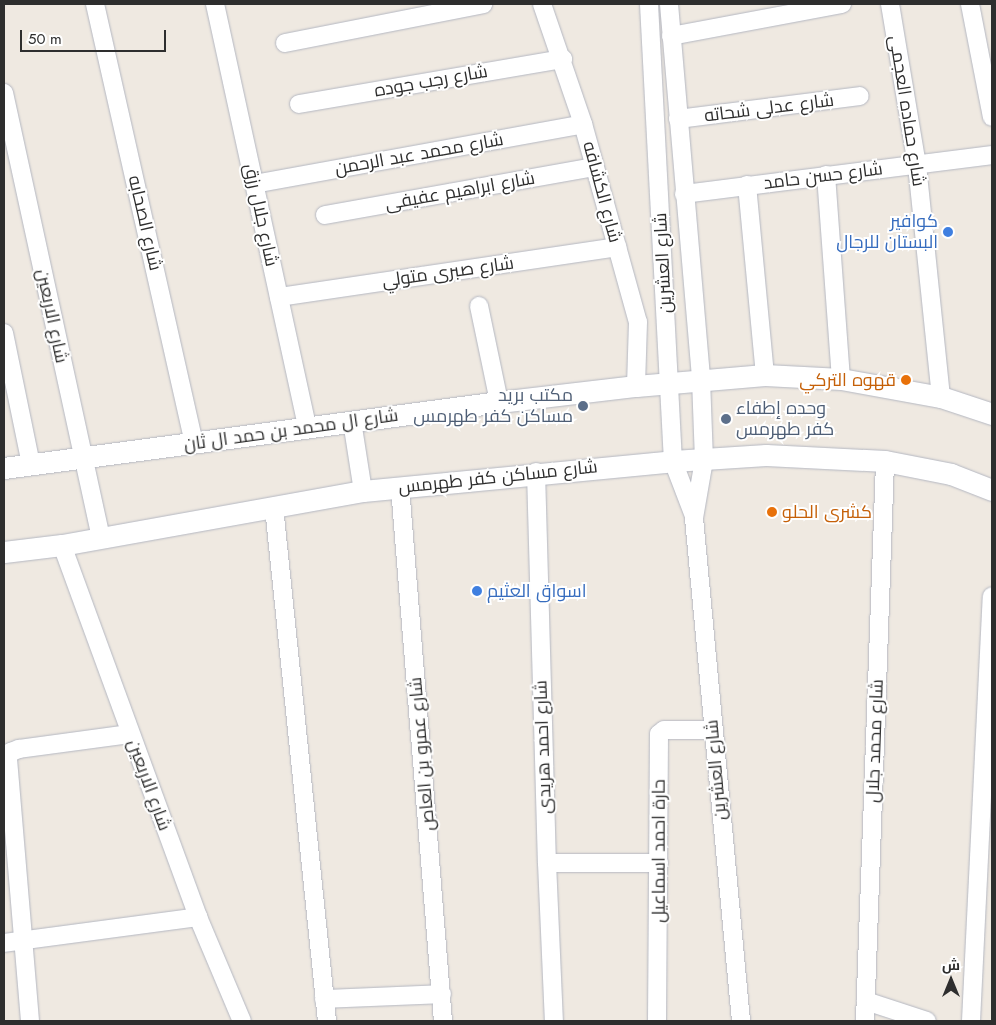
<!DOCTYPE html>
<html>
<head>
<meta charset="utf-8">
<style>
	body { margin:0 }
	#map { position:relative; width:996px; height:1025px; overflow:hidden; background:#efe9e1; font-family:Jost,Cairo,sans-serif }
	div>[style] { position:absolute }
	[style*='--x'] { left:calc(var(--x)*1px); top:calc(var(--y)*1px); width:calc(var(--w)*1px); rotate:calc(var(--a)*1deg) }
	.roads { filter:drop-shadow(0 0 1px #b4b7c1) drop-shadow(0 0 1px #b4b7c1) }
	.minor>* { height:18px; margin:-9px; padding:0 9px; transform-origin:9px; border-radius:9px; background:#fff }
	.tertiary>* { height:21px; margin:-10.5px; padding:0 10.5px; transform-origin:10.5px; border-radius:10.5px; background:#fff }
	.dots>* { width:14px; height:14px; translate:-50% -50%; box-sizing:border-box; border:2px solid #fff; border-radius:50% }
	span { translate:-50% -50%; white-space:nowrap; text-align:center; line-height:1.15; -webkit-text-stroke:4px #fff; paint-order:stroke }
	.street-label { font-size:18px; color:#2e2e2e }
	.shop-label { font-size:18px; color:#366cbe }
	.right { translate:-100% -50%; text-align:right }
	.left { translate:0 -50%; text-align:left }
	.food-label { font-size:18px; color:#c56008 }
	.service-label { font-size:18px; color:#4e5e75 }
	.frame { position:absolute; inset:0; border:5px solid #2e2e2e; pointer-events:none }
	.north { position:absolute; left:926px; top:955px; width:50px; height:50px; -webkit-text-stroke:4px #fff; paint-order:stroke; rotate:0deg; font-size:14px; font-weight:700; line-height:20px; text-align:center; color:#2e2e2e }
	.north::after { content:''; display:block; margin:auto; width:18px; height:22px; background:#2e2e2e; clip-path:polygon(50% 0,100% 100%,50% 72%,0 100%) }
	.scale { position:absolute; left:20px; top:30px; width:146px; height:22px; box-sizing:border-box; border:2px solid #2e2e2e; border-top:0; padding-left:6px; font-size:15px; line-height:18px; white-space:nowrap; color:#2e2e2e; -webkit-text-stroke:4px #fff; paint-order:stroke }
</style>
</head>
<body>
<div id="map">
	<div class="roads">
		<div class="minor">
			<i style="--x:95;--y:4;--w:450;--a:77.3"></i>
			<i style="--x:215;--y:4;--w:433;--a:77.7"></i>
			<i style="--x:542;--y:4;--w:127;--a:71.1"></i>
			<i style="--x:583;--y:124;--w:205;--a:74.5"></i>
			<i style="--x:638;--y:322;--w:64;--a:91.8"></i>
			<i style="--x:649;--y:4;--w:458;--a:87"></i>
			<i style="--x:673;--y:461;--w:59;--a:69.1"></i>
			<i style="--x:669;--y:4;--w:376;--a:85.1"></i>
			<i style="--x:701;--y:379;--w:81;--a:87.9"></i>
			<i style="--x:704;--y:460;--w:59;--a:99.8"></i>
			<i style="--x:694;--y:518;--w:505;--a:84.66"></i>
			<i style="--x:890;--y:4;--w:163;--a:80.5"></i>
			<i style="--x:917;--y:165;--w:233;--a:84.1"></i>
			<i style="--x:970;--y:4;--w:115;--a:79"></i>
			<i style="--x:671;--y:36;--w:174;--a:-10.6"></i>
			<i style="--x:285;--y:43;--w:202;--a:-11.1"></i>
			<i style="--x:4;--y:93;--w:455;--a:77.7"></i>
			<i style="--x:299;--y:104;--w:268;--a:-9.7"></i>
			<i style="--x:678;--y:119;--w:183;--a:-7.2"></i>
			<i style="--x:826;--y:175;--w:205;--a:85.8"></i>
			<i style="--x:254;--y:184;--w:334;--a:-10.3"></i>
			<i style="--x:747;--y:185;--w:191;--a:84.6"></i>
			<i style="--x:684;--y:194;--w:310;--a:-7.2"></i>
			<i style="--x:325;--y:215;--w:274;--a:-10.1"></i>
			<i style="--x:279;--y:297;--w:342;--a:-8.4"></i>
			<i style="--x:479;--y:306;--w:98;--a:78.2"></i>
			<i style="--x:4;--y:333;--w:135;--a:78.4"></i>
			<i style="--x:352;--y:421;--w:71;--a:81.1"></i>
			<i style="--x:536;--y:472;--w:391;--a:88.4"></i>
			<i style="--x:547;--y:863;--w:158;--a:87.5"></i>
			<i style="--x:400;--y:487;--w:536;--a:85.4"></i>
			<i style="--x:274;--y:507;--w:517;--a:84.11"></i>
			<i style="--x:62;--y:545;--w:396;--a:69.9"></i>
			<i style="--x:198;--y:917;--w:113;--a:67.1"></i>
			<i style="--x:547;--y:863;--w:112;--a:0"></i>
			<i style="--x:4;--y:943;--w:196;--a:-7.6"></i>
			<i style="--x:324;--y:999;--w:118;--a:-2.4"></i>
			<i style="--x:866;--y:1001;--w:64;--a:18.2"></i>
			<i style="--x:30;--y:1021;--w:265;--a:-94.8"></i>
			<i style="--x:8;--y:757;--w:6;--a:-59"></i>
			<i style="--x:11;--y:752;--w:9;--a:-21"></i>
			<i style="--x:19;--y:749;--w:112;--a:-7.7"></i>
			<i style="--x:657;--y:1021;--w:287;--a:-89.6"></i>
			<i style="--x:659;--y:734;--w:6;--a:-39"></i>
			<i style="--x:664;--y:730;--w:48;--a:0"></i>
			<i style="--x:865;--y:1021;--w:560;--a:-87.95"></i>
			<i style="--x:971;--y:1021;--w:425;--a:-87.2"></i>
		</div>
		<div class="tertiary">
			<i style="--x:4;--y:468;--w:499;--a:-7.6"></i>
			<i style="--x:499;--y:402;--w:138;--a:-6.7"></i>
			<i style="--x:636;--y:386;--w:129;--a:-4.9"></i>
			<i style="--x:765;--y:375;--w:76;--a:3"></i>
			<i style="--x:841;--y:379;--w:102;--a:10.2"></i>
			<i style="--x:941;--y:397;--w:54;--a:18.4"></i>
			<i style="--x:4;--y:552;--w:58;--a:-6.9"></i>
			<i style="--x:62;--y:545;--w:306;--a:-10.2"></i>
			<i style="--x:363;--y:491;--w:311;--a:-5.5"></i>
			<i style="--x:673;--y:461;--w:93;--a:-3.7"></i>
			<i style="--x:766;--y:455;--w:119;--a:2.9"></i>
			<i style="--x:885;--y:461;--w:67;--a:11.1"></i>
			<i style="--x:951;--y:474;--w:44;--a:21.3"></i>
		</div>
	</div>
	<div class="dots">
		<i style="left:948px;top:232px;background:#3f7fe0"></i>
		<i style="left:906px;top:380px;background:#e8710a"></i>
		<i style="left:583px;top:406px;background:#5c6f8a"></i>
		<i style="left:726px;top:419px;background:#5c6f8a"></i>
		<i style="left:772px;top:512px;background:#e8710a"></i>
		<i style="left:477px;top:591px;background:#3f7fe0"></i>
	</div>
	<div class="street-label">
		<span style="left:431px;top:81px;rotate:-10deg">شارع رجب جوده</span>
		<span style="left:769px;top:108px;rotate:-7deg">شارع عدلى شحاته</span>
		<span style="left:907px;top:111px;rotate:81deg">شارع حماده العجمى</span>
		<span style="left:419px;top:154px;rotate:-10deg">شارع محمد عبد الرحمن</span>
		<span style="left:823px;top:176px;rotate:-7deg">شارع حسن حامد</span>
		<span style="left:460px;top:191px;rotate:-10deg">شارع ابراهيم عفيفى</span>
		<span style="left:602px;top:192px;rotate:75deg">شارع الكشافه</span>
		<span style="left:261px;top:215px;rotate:78deg">شارع جلال رزق</span>
		<span style="left:145px;top:223px;rotate:77deg">شارع الصحابه</span>
		<span style="left:663px;top:263px;rotate:-93deg">شارع العشرين</span>
		<span style="left:448px;top:272px;rotate:-8deg">شارع صبرى متولي</span>
		<span style="left:52px;top:316px;rotate:78deg">شارع الاربعين</span>
		<span style="left:291px;top:430px;rotate:-8deg">شارع ال محمد بن حمد ال ثان</span>
		<span style="left:498px;top:477px;rotate:-6deg">شارع مساكن كفر طهرمس</span>
		<span style="left:875px;top:741px;rotate:-88deg">شارع محمد جلال</span>
		<span style="left:543px;top:747px;rotate:-92deg">شارع احمد هريدى</span>
		<span style="left:422px;top:754px;rotate:-95deg">شارع عمرو بن العاص</span>
		<span style="left:716px;top:770px;rotate:-95deg">شارع العشرين</span>
		<span style="left:149px;top:785px;rotate:70deg">شارع الاربعين</span>
		<span style="left:659px;top:851px;rotate:-90deg">حارة احمد اسماعيل</span>
	</div>
	<div class="shop-label">
		<span class="right" style="left:938px;top:232px">كوافير<br>البستان للرجال</span>
		<span class="left" style="left:487px;top:591px">اسواق العثيم</span>
	</div>
	<div class="food-label">
		<span class="right" style="left:896px;top:380px">قهوه التركي</span>
		<span class="left" style="left:782px;top:512px">كشرى الحلو</span>
	</div>
	<div class="service-label">
		<span class="right" style="left:573px;top:406px">مكتب بريد<br>مساكن كفر طهرمس</span>
		<span class="left" style="left:736px;top:419px">وحده إطفاء<br>كفر طهرمس</span>
	</div>
	<div class="frame"></div>
	<div class="north">ش</div>
	<div class="scale">50 m</div>
</div>
</body>
</html>
